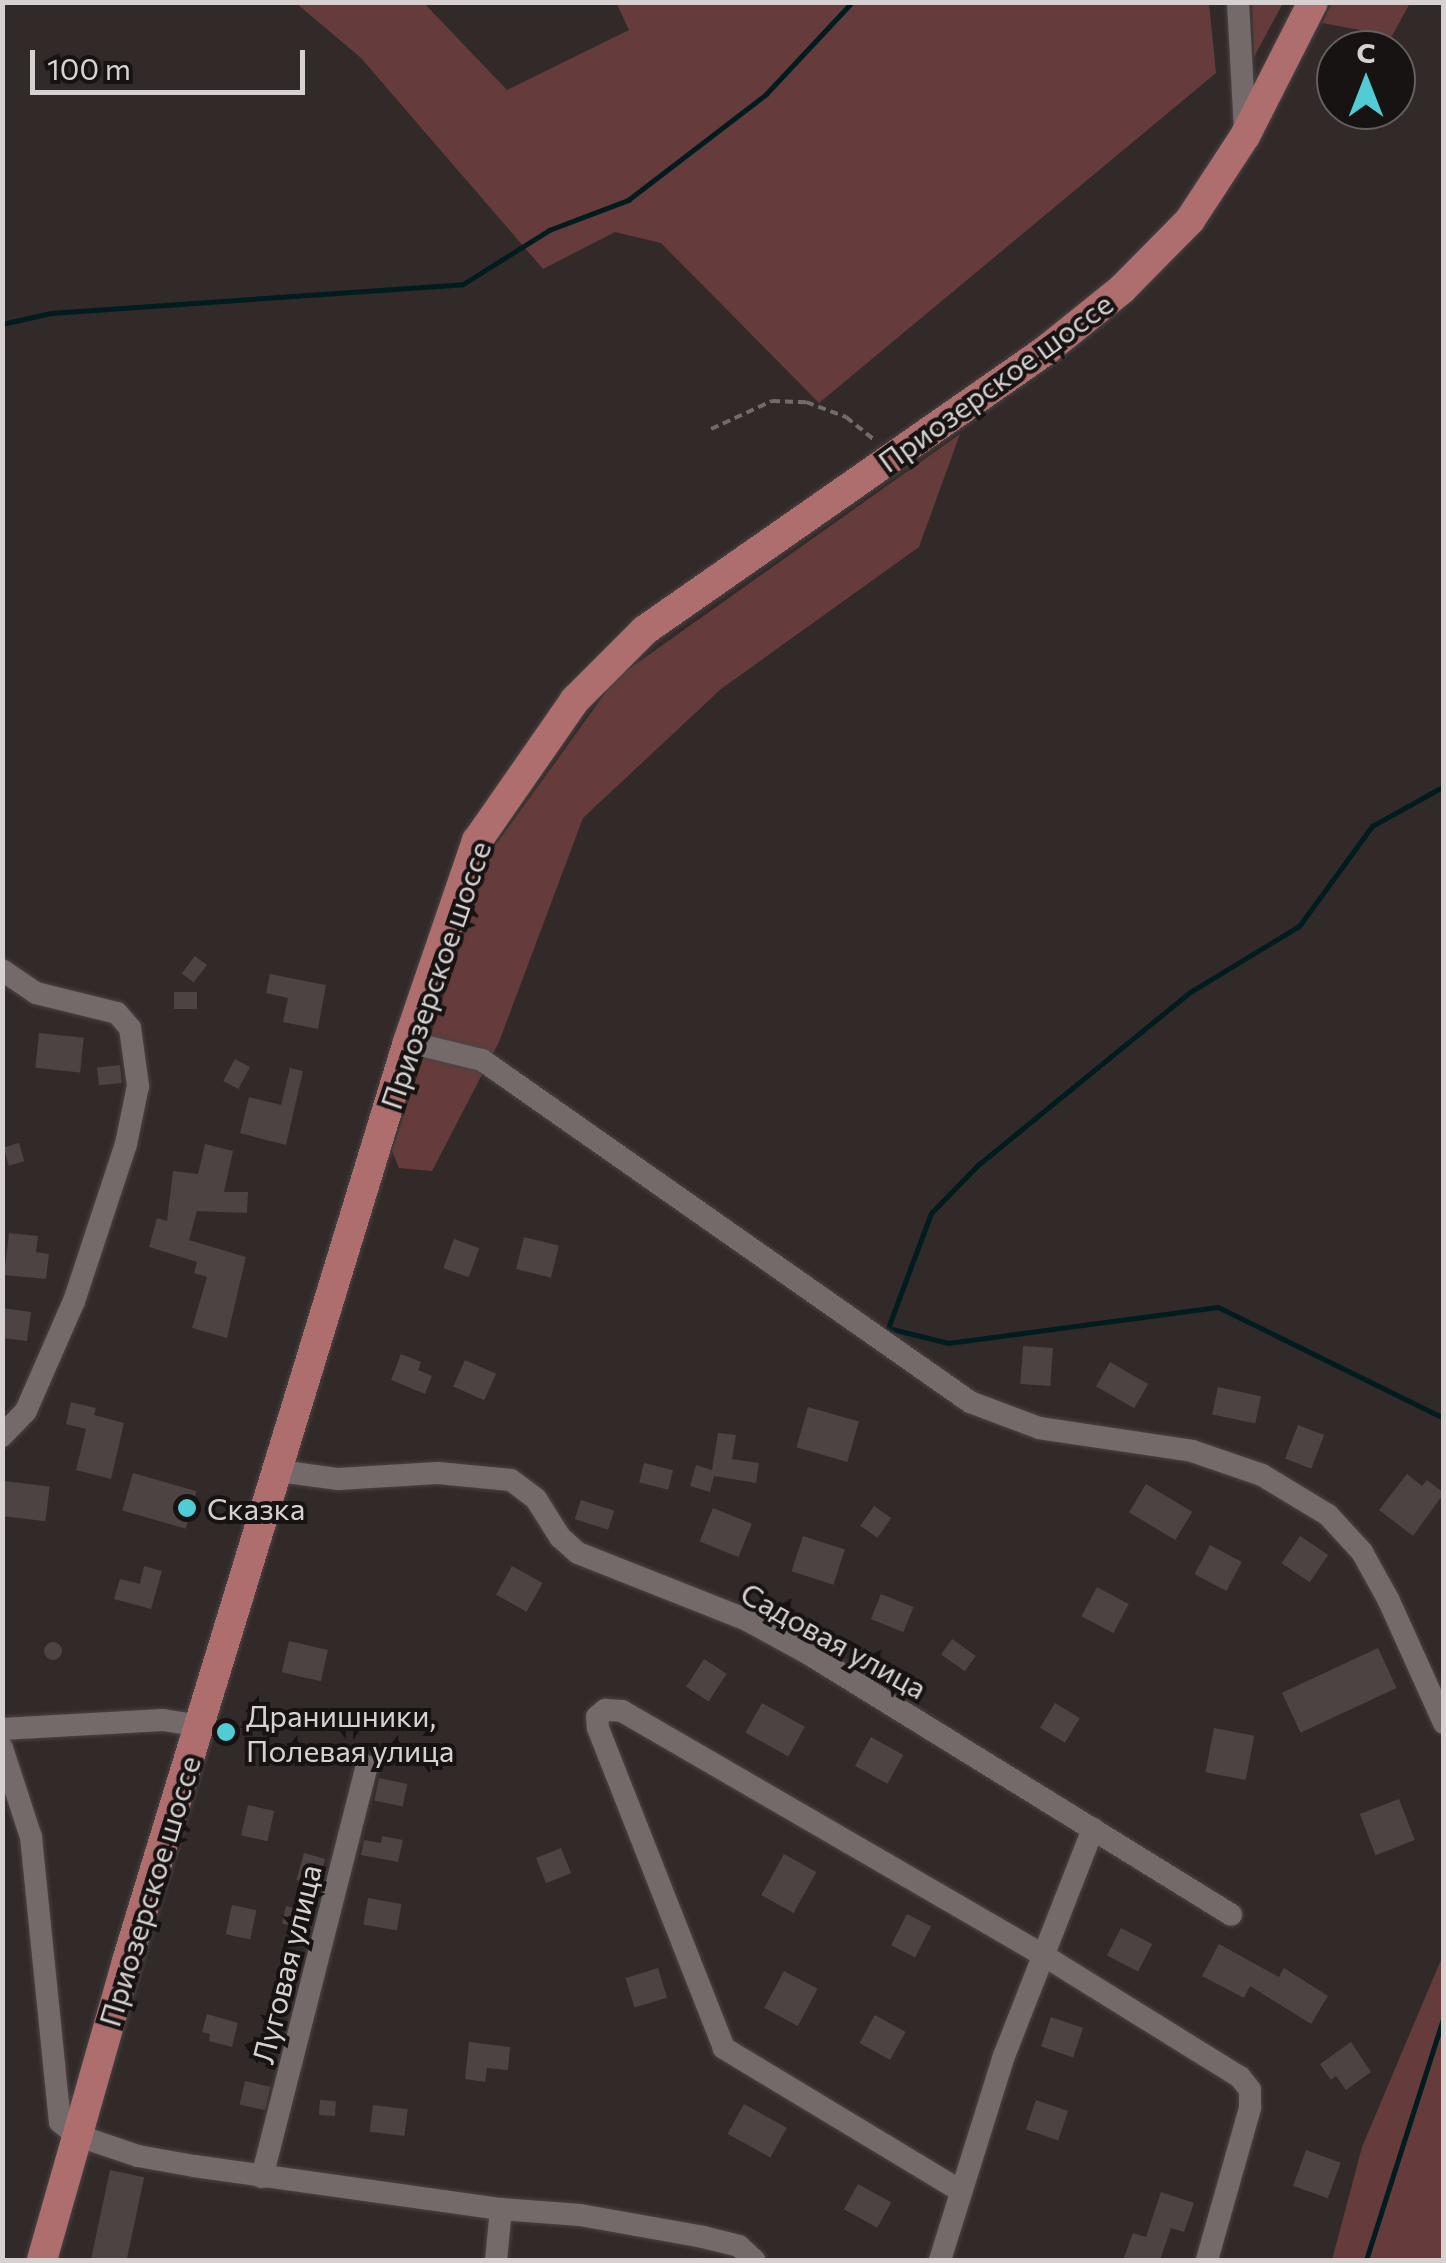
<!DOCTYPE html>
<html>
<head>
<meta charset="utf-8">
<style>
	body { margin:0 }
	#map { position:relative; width:1446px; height:2263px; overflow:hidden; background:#322929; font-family:Commissioner,sans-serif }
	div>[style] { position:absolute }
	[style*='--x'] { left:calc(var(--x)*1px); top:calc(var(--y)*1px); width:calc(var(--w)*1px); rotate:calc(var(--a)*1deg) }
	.green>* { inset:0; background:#653c3b }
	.stream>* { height:5px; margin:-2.5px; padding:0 2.5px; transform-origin:2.5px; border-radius:2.5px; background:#001c1e }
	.building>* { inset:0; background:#4c4342; transform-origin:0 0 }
	.round { border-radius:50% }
	.path>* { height:4px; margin-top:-2px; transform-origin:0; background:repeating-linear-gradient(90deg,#736b6b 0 8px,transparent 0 13px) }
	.roads { filter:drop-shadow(0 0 2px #4b4444) drop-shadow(0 0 2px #4b4444) }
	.minor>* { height:22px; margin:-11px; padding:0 11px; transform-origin:11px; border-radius:11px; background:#746a69 }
	.major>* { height:30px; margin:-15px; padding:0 15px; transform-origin:15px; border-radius:15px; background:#ae6e6d }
	.dots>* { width:28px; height:28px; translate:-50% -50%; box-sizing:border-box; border:5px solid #171313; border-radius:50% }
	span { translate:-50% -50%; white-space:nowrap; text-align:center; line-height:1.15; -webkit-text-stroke:8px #171313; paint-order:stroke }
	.street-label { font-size:30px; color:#d7d1d1 }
	.poi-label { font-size:30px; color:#d7d1d1 }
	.left { translate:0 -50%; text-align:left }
	.frame { position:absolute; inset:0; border:5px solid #d7d1d1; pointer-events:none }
	.north { position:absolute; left:1316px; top:30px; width:100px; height:100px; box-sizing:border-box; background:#171313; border:2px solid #645f5f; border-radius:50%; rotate:0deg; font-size:28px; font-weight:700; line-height:40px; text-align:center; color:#d7d1d1 }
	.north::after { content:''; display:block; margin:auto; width:35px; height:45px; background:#51ccd4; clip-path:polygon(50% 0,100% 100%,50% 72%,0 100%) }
	.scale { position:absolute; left:30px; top:50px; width:275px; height:45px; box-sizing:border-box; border:5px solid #d7d1d1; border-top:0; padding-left:12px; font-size:30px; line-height:35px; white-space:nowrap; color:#d7d1d1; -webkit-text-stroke:8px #171313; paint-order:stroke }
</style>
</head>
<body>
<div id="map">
	<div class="green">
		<i style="clip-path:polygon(616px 2px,1209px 3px,1216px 73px,819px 403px,661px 243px,615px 232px,543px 269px,361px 58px,296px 3px,424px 3px,507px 90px,629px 30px)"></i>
		<i style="clip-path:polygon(1252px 3px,1283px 3px,1254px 57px)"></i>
		<i style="clip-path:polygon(1332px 3px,1332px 2px,1410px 3px,1392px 36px,1322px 23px)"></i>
		<i style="clip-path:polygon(960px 434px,919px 547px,721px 689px,583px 818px,499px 1042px,432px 1171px,399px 1168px,392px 1151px,492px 850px,616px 678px)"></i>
		<i style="clip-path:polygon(1443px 1955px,1443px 2260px,1332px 2260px,1362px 2147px)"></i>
	</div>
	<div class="stream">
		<i style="--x:2;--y:324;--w:50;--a:-12.7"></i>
		<i style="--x:51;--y:313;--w:413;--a:-4"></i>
		<i style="--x:463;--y:284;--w:102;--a:-32.1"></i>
		<i style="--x:549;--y:230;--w:85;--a:-20.8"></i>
		<i style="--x:628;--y:200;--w:174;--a:-37.5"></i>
		<i style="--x:766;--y:94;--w:126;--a:-46.9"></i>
		<i style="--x:1444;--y:786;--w:82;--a:150.9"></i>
		<i style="--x:1372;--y:826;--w:124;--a:126.1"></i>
		<i style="--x:1299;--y:926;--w:127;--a:148.8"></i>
		<i style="--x:1190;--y:992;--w:275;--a:140.8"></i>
		<i style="--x:977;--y:1166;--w:66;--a:134.4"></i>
		<i style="--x:931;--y:1213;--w:123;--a:110.5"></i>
		<i style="--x:888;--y:1328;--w:62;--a:14"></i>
		<i style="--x:948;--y:1343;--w:272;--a:-7.6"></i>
		<i style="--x:1218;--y:1307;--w:252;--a:26.2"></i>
		<i style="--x:1366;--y:2260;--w:257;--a:-72.3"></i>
	</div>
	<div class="building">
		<i style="left:195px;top:956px;width:15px;height:22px;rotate:37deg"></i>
		<i style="clip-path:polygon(270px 974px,326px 985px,318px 1029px,283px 1022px,288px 998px,266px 993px)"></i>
		<i style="left:174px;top:992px;width:23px;height:17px"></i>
		<i style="left:39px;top:1033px;width:45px;height:35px;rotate:6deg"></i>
		<i style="left:235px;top:1059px;width:17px;height:25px;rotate:28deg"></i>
		<i style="left:120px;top:1065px;width:18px;height:23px;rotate:84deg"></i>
		<i style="clip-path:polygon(290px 1068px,303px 1071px,286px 1145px,240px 1133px,249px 1097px,281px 1105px)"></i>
		<i style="left:19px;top:1143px;width:19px;height:16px;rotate:74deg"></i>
		<i style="clip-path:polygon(205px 1144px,233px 1151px,224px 1192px,248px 1192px,247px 1213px,197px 1211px,189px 1240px,246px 1257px,227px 1338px,192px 1328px,207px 1277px,194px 1273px,197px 1262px,149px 1247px,157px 1218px,167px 1221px,173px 1171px,198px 1174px)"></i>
		<i style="clip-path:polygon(9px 1233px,38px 1236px,36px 1252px,49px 1254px,46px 1279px,4px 1275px)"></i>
		<i style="left:524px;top:1237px;width:36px;height:33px;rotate:14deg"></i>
		<i style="left:454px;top:1239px;width:27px;height:31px;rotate:20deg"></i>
		<i style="clip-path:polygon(2px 1308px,31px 1312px,27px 1341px,2px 1338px)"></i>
		<i style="left:1023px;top:1346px;width:30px;height:38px;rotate:4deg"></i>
		<i style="clip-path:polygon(401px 1354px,421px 1362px,418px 1370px,432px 1376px,425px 1394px,391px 1380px)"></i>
		<i style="left:465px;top:1360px;width:34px;height:29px;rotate:24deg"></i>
		<i style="left:1110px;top:1362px;width:44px;height:28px;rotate:30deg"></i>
		<i style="left:1218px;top:1387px;width:44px;height:28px;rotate:12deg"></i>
		<i style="clip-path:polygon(71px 1402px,96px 1408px,94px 1415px,124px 1423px,111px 1479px,76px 1470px,86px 1429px,66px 1424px)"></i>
		<i style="left:808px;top:1407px;width:53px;height:42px;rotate:16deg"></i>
		<i style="left:1298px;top:1425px;width:28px;height:36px;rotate:21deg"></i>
		<i style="clip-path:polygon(718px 1433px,736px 1435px,732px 1459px,759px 1463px,756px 1483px,714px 1476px,710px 1492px,690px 1486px,696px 1465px,712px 1470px)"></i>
		<i style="left:644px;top:1463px;width:30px;height:20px;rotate:14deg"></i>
		<i style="left:133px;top:1473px;width:66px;height:39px;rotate:16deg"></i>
		<i style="clip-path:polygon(1407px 1474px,1422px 1486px,1427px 1480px,1444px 1493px,1413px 1536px,1379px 1510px)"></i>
		<i style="left:4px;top:1481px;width:46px;height:35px;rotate:7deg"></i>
		<i style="left:1146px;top:1484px;width:54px;height:33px;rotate:31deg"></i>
		<i style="left:581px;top:1500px;width:35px;height:20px;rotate:18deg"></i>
		<i style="left:874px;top:1506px;width:21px;height:24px;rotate:35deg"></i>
		<i style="left:713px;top:1508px;width:42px;height:36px;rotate:22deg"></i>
		<i style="left:803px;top:1536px;width:44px;height:37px;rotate:18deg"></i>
		<i style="left:1300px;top:1536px;width:34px;height:33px;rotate:34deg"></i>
		<i style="left:1210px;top:1545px;width:36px;height:33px;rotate:28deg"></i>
		<i style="clip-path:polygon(144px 1566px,162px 1571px,151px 1609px,114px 1599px,120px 1579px,140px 1584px)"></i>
		<i style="left:512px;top:1566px;width:35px;height:33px;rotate:29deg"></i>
		<i style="left:1097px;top:1587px;width:36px;height:33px;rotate:28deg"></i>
		<i style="left:881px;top:1594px;width:35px;height:27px;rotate:22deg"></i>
		<i style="left:768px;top:1601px;width:25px;height:12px;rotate:27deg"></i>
		<i style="left:952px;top:1639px;width:29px;height:19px;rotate:35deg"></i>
		<i style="left:289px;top:1641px;width:40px;height:32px;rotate:13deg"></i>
		<i class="round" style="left:44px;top:1642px;width:18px;height:18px"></i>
		<i style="left:1378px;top:1648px;width:44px;height:106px;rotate:65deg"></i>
		<i style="left:704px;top:1659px;width:27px;height:33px;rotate:33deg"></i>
		<i style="left:762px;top:1703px;width:49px;height:34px;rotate:29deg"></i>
		<i style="left:1055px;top:1703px;width:29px;height:29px;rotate:31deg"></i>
		<i style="left:1214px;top:1728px;width:41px;height:45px;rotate:11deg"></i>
		<i style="left:871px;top:1737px;width:37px;height:33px;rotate:29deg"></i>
		<i style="left:379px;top:1778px;width:29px;height:23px;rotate:12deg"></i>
		<i style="left:1399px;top:1799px;width:44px;height:42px;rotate:69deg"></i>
		<i style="left:248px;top:1805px;width:27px;height:31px;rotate:13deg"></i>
		<i style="clip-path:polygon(382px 1836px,403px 1840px,398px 1862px,361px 1855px,364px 1840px,381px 1843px)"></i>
		<i style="left:561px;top:1848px;width:27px;height:27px;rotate:68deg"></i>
		<i style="left:304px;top:1853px;width:22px;height:28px;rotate:16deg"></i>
		<i style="left:784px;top:1854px;width:37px;height:47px;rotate:29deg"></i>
		<i style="left:368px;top:1898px;width:34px;height:27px;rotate:10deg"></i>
		<i style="left:232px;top:1905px;width:25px;height:30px;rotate:12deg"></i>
		<i style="left:286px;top:1906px;width:23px;height:18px;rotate:13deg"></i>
		<i style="left:907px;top:1914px;width:27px;height:35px;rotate:27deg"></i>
		<i style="left:1121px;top:1928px;width:35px;height:31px;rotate:27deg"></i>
		<i style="clip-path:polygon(1219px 1944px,1279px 1977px,1284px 1968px,1328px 1996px,1311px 2024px,1250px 1986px,1244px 1998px,1202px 1976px)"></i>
		<i style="left:658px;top:1968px;width:31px;height:34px;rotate:73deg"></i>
		<i style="left:784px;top:1971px;width:38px;height:42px;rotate:28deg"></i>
		<i style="clip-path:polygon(207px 2014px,238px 2023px,232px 2047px,209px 2041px,210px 2034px,202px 2032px)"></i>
		<i style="left:875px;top:2015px;width:35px;height:32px;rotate:29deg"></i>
		<i style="left:1051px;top:2017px;width:34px;height:31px;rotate:19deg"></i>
		<i style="clip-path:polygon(469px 2042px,510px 2047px,508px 2070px,487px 2068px,485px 2082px,465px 2079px)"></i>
		<i style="clip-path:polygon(1351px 2042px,1371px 2072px,1346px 2090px,1336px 2076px,1331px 2080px,1320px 2064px)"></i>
		<i style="left:245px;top:2081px;width:26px;height:24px;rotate:13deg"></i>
		<i style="left:320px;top:2100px;width:16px;height:15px;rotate:4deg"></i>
		<i style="left:1036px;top:2100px;width:34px;height:31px;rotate:19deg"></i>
		<i style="left:744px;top:2104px;width:49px;height:34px;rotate:29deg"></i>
		<i style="left:373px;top:2105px;width:35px;height:27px;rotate:7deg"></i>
		<i style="left:1306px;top:2150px;width:37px;height:38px;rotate:20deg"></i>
		<i style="left:110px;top:2170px;width:35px;height:92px;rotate:12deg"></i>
		<i style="left:858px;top:2184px;width:38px;height:29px;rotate:29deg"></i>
		<i style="clip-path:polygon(1161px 2192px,1194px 2203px,1184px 2232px,1171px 2228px,1160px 2260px,1123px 2260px,1133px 2233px,1146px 2237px)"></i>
	</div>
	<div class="path">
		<i style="--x:711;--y:429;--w:67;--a:-24.7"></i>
		<i style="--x:772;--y:401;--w:34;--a:2"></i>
		<i style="--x:806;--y:402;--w:43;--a:20.6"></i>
		<i style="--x:846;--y:417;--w:36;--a:39"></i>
	</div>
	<div class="roads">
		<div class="minor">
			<i style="--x:1238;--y:2;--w:130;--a:86.9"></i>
			<i style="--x:2;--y:970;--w:41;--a:34.1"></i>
			<i style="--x:36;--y:993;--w:83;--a:13.9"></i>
			<i style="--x:117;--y:1013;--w:20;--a:49"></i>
			<i style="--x:130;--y:1028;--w:59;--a:82.1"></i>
			<i style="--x:138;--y:1086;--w:59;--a:101.7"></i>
			<i style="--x:126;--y:1144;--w:165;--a:108.3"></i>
			<i style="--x:74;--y:1301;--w:120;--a:113.6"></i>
			<i style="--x:26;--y:1411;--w:35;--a:134"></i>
			<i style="--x:408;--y:1042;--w:76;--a:13.7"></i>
			<i style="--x:482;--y:1060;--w:596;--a:35.02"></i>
			<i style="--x:970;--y:1402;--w:74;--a:20.6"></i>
			<i style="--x:1039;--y:1428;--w:155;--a:8.5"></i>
			<i style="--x:1192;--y:1451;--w:74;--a:18.9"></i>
			<i style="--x:1262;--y:1475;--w:77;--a:31.2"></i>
			<i style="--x:1328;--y:1515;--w:50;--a:47.4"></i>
			<i style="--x:1362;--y:1552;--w:56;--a:61.1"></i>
			<i style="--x:1389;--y:1601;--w:134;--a:65.7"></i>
			<i style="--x:279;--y:1471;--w:60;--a:7.7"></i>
			<i style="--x:338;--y:1479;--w:100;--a:-3.4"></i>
			<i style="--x:438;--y:1473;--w:73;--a:5.5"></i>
			<i style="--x:511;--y:1480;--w:31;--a:37"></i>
			<i style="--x:536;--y:1499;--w:45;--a:57.7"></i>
			<i style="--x:560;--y:1537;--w:24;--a:42"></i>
			<i style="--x:578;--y:1553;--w:182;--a:21.6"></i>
			<i style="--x:747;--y:1620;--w:71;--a:28.7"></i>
			<i style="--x:809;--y:1654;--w:496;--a:31.7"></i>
			<i style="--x:2;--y:1729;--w:161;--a:-3.2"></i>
			<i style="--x:163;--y:1720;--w:37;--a:9"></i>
			<i style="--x:2;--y:1748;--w:94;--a:72"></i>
			<i style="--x:31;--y:1837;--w:286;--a:84.2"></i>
			<i style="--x:60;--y:2122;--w:21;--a:39"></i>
			<i style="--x:76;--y:2135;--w:65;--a:18.7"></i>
			<i style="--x:138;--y:2156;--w:57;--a:10.1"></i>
			<i style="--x:194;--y:2166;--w:310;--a:8"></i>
			<i style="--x:501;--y:2209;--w:79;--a:4.3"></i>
			<i style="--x:580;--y:2215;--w:125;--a:10.1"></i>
			<i style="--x:703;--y:2237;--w:37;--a:14"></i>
			<i style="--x:739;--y:2246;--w:21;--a:43"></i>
			<i style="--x:262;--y:2177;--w:424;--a:-75.7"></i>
			<i style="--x:959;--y:2190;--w:275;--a:-148.9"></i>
			<i style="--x:724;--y:2048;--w:344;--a:-111.5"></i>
			<i style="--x:598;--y:1728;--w:11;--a:-95"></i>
			<i style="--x:597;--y:1717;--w:11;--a:-41"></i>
			<i style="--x:605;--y:1710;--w:17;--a:3"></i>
			<i style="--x:622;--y:1711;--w:487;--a:30.1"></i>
			<i style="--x:1043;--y:1955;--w:232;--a:31.8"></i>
			<i style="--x:1240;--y:2077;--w:16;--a:52"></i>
			<i style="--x:1250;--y:2090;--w:18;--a:90"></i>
			<i style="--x:1250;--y:2108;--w:158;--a:105.8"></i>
			<i style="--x:496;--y:2260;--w:51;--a:-84.4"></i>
			<i style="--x:940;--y:2260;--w:214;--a:-72.6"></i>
			<i style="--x:1004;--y:2056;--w:244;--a:-68.6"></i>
		</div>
		<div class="major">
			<i style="--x:42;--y:2260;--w:311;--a:-74.1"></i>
			<i style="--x:127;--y:1961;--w:961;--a:-73"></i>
			<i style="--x:408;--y:1042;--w:213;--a:-71.1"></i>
			<i style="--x:477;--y:841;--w:172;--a:-55.2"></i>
			<i style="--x:575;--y:700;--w:99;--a:-45"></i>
			<i style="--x:645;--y:630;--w:488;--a:-34.9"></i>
			<i style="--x:1045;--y:351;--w:99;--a:-38.8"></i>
			<i style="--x:1122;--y:289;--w:97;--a:-45.4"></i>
			<i style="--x:1190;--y:220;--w:100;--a:-56.8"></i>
			<i style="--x:1245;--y:136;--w:150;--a:-63.1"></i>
		</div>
	</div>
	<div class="dots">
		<i style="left:187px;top:1508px;background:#51ccd4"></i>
		<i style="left:226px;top:1732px;background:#51ccd4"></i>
	</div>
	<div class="street-label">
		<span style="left:995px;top:382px;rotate:-36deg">Приозерское шоссе</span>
		<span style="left:435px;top:975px;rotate:-71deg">Приозерское шоссе</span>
		<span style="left:834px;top:1640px;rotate:29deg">Садовая улица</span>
		<span style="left:149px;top:1891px;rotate:-73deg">Приозерское шоссе</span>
		<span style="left:286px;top:1964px;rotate:-76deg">Луговая улица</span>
	</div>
	<div class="poi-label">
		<span class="left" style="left:207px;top:1508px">Сказка</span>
		<span class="left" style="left:246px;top:1732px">Дранишники,<br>Полевая улица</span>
	</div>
	<div class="frame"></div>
	<div class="north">С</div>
	<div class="scale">100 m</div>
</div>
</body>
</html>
